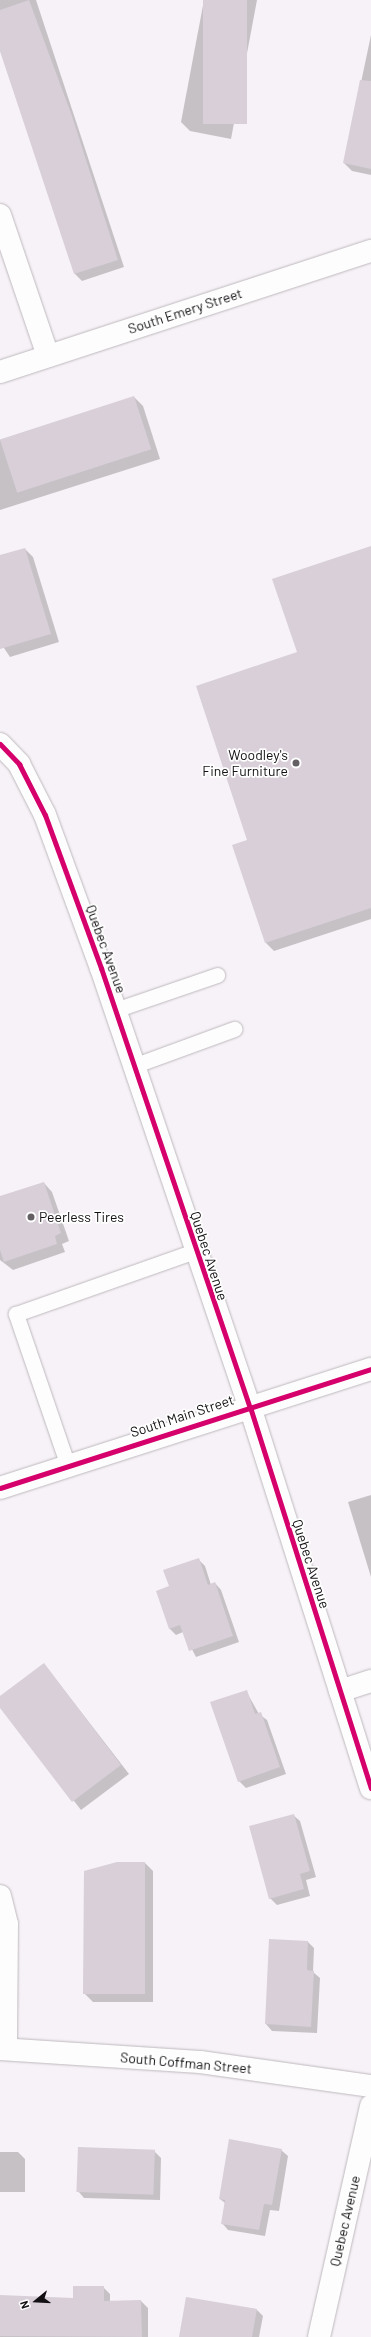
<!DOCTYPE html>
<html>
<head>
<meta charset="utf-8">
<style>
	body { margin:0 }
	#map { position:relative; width:371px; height:2337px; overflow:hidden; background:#f7f2f7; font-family:Barlow,sans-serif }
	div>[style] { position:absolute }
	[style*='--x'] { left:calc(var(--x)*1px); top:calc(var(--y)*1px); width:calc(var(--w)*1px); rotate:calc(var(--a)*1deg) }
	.shadow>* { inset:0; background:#0003 }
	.building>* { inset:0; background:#d8cfd8; transform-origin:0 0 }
	.roads { filter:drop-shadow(0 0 1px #bdb9bd) drop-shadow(0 0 1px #bdb9bd) }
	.service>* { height:15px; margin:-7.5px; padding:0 7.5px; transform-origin:7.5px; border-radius:7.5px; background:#fefdfe }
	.minor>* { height:22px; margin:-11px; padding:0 11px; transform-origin:11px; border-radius:11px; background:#fefdfe }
	.tertiary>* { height:22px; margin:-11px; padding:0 11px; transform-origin:11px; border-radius:11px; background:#fefdfe }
	.primary>* { height:22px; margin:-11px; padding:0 11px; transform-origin:11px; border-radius:11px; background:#fefdfe }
	.cycleway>* { height:5px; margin:-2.5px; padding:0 2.5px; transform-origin:2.5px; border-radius:2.5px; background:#d6006c }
	.dots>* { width:11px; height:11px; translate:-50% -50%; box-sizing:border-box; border:2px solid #fff; border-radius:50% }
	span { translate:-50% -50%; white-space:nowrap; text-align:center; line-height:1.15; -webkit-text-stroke:3.5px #fff; paint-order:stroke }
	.street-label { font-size:14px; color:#131013 }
	.poi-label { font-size:14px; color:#131013 }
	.right { translate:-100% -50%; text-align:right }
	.left { translate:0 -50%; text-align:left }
	.north { position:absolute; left:16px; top:2281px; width:40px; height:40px; -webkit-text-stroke:3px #fff; paint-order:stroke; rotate:252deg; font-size:11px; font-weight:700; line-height:16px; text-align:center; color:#131013 }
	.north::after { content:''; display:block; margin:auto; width:14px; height:18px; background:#131013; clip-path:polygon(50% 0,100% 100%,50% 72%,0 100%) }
</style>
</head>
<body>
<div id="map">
	<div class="shadow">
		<i style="clip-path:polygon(0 0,36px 0,124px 267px,82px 281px,75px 274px,0 50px)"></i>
		<i style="clip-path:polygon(204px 0,257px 0,231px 139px,190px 131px,181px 122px)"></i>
		<i style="clip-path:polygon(371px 35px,371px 175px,352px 171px,344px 163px)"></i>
		<i style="clip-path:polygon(134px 397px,143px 406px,160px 459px,0 510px,0 440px)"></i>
		<i style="clip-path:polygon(371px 547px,371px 919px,274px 951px,266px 943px,234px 845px,248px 841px,298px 653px)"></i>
		<i style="clip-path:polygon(25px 549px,33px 557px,59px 642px,10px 657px,0 642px,0 556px)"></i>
		<i style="clip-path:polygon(44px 1183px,52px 1192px,69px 1241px,62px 1244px,65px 1252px,13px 1270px,0 1260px,0 1198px)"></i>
		<i style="clip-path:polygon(371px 1495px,371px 1577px,348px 1502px)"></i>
		<i style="clip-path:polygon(198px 1559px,205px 1566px,211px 1585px,215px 1583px,221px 1590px,239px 1642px,196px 1657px,183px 1632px,176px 1635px,169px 1628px,170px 1587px)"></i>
		<i style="clip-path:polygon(44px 1664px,129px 1774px,81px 1810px,0 1706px,0 1698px)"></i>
		<i style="clip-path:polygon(246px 1691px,259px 1714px,267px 1720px,286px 1774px,246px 1788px,239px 1781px)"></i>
		<i style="clip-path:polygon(293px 1815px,300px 1821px,316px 1877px,306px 1880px,310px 1896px,277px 1905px,270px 1898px)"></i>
		<i style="clip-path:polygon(145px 1863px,153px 1871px,153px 2002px,93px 2002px,84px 1993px)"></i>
		<i style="clip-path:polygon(270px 1940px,308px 1942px,314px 1948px,313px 1972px,320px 1978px,317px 2033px,272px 2031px,266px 2024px)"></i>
		<i style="clip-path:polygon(281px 2150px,288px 2156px,279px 2211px,270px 2210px,265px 2236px,228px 2230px,222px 2223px,225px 2203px,220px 2199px)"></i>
		<i style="clip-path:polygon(154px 2151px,161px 2158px,160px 2200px,84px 2198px,78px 2191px)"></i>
		<i style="clip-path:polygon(0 2152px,18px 2152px,25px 2159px,25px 2192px,0 2192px)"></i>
		<i style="clip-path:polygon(103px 2287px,110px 2294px,110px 2302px,141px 2301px,148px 2308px,148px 2337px,0 2337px,0 2296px,74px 2299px)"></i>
		<i style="clip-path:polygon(257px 2310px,263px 2316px,259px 2337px,180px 2337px)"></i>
	</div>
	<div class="building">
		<i style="clip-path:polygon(29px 0,72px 116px,118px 260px,74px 274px,0 51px,0 10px)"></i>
		<i style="left:203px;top:0;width:44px;height:124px"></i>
		<i style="clip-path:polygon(360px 80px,371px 81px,371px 169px,343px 163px)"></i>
		<i style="left:134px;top:396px;width:56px;height:141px;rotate:72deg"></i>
		<i style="clip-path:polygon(371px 546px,371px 908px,265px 943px,232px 845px,247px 840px,196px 686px,297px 652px,272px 579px)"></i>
		<i style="clip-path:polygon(25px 548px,51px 634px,0 649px,0 555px)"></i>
		<i style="clip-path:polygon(44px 1182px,61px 1233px,55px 1236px,57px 1244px,4px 1262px,0 1250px,0 1196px)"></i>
		<i style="clip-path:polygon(199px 1558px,208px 1585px,215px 1582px,233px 1636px,189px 1651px,180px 1625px,169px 1629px,156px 1591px,169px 1586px,163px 1570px)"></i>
		<i style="clip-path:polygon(44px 1663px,121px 1765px,72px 1802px,0 1708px,0 1696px)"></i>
		<i style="clip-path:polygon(247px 1690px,255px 1714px,261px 1712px,280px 1767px,238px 1782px,210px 1702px)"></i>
		<i style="clip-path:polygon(294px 1814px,310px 1871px,300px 1874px,304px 1889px,269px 1899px,249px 1826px)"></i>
		<i style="clip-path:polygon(117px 1862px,145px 1862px,145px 1994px,83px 1994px,84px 1871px)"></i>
		<i style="clip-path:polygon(269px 1939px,308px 1941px,307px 1970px,314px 1971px,311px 2027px,265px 2024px)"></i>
		<i style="clip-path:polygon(229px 2139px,282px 2149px,272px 2205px,264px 2204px,259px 2230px,221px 2224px,225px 2200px,219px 2199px)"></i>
		<i style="left:78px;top:2147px;width:77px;height:45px;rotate:2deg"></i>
		<i style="clip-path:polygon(73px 2286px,104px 2286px,104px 2301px,141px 2300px,142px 2337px,0 2336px,0 2295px,73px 2298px)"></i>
		<i style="clip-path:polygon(186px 2297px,257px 2309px,252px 2337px,179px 2337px)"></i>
	</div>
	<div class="roads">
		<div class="service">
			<i style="--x:115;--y:1010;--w:108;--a:-18.9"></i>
			<i style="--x:133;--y:1066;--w:108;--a:-20.1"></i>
			<i style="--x:68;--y:1466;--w:161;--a:-108.9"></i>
			<i style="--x:16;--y:1314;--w:190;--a:-19.4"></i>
		</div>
		<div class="minor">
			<i style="--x:0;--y:215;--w:149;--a:71.2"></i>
			<i style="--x:0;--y:372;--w:390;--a:-18.1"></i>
			<i style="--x:340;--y:1691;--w:33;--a:-18"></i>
			<i style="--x:0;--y:1896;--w:29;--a:76"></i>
			<i style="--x:7;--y:1924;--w:125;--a:90.5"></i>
			<i style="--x:0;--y:2049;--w:200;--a:3.7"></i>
			<i style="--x:200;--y:2062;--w:173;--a:8"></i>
		</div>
		<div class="tertiary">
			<i style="--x:0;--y:744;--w:28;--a:46"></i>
			<i style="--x:19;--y:764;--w:57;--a:63"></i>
			<i style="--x:45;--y:815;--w:163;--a:69.9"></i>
			<i style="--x:101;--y:968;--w:464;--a:71.3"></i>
			<i style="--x:250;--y:1407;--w:400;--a:72.4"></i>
			<i style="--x:319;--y:2337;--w:237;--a:-77.3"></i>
		</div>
		<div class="primary">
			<i style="--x:0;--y:1488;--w:390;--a:-17.8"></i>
		</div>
	</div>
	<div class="cycleway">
		<i style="--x:0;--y:744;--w:28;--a:46"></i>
		<i style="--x:19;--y:764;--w:57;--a:63"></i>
		<i style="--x:45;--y:815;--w:163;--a:69.9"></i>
		<i style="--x:101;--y:968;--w:464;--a:71.3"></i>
		<i style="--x:250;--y:1407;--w:400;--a:72.4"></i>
		<i style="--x:0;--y:1488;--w:390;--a:-17.8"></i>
	</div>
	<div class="dots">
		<i style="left:296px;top:763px;background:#635f63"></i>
		<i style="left:31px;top:1217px;background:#635f63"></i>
	</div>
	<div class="street-label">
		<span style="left:185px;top:311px;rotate:-18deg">South Emery Street</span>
		<span style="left:106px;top:949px;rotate:70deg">Quebec Avenue</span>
		<span style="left:209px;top:1256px;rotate:72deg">Quebec Avenue</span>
		<span style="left:182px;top:1416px;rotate:-18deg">South Main Street</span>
		<span style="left:311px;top:1564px;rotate:72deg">Quebec Avenue</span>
		<span style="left:186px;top:2063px;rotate:5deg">South Coffman Street</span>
		<span style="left:345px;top:2221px;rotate:-77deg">Quebec Avenue</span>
	</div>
	<div class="poi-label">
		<span class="right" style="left:288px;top:763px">Woodley's<br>Fine Furniture</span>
		<span class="left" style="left:39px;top:1217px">Peerless Tires</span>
	</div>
	<div class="north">N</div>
</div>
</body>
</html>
